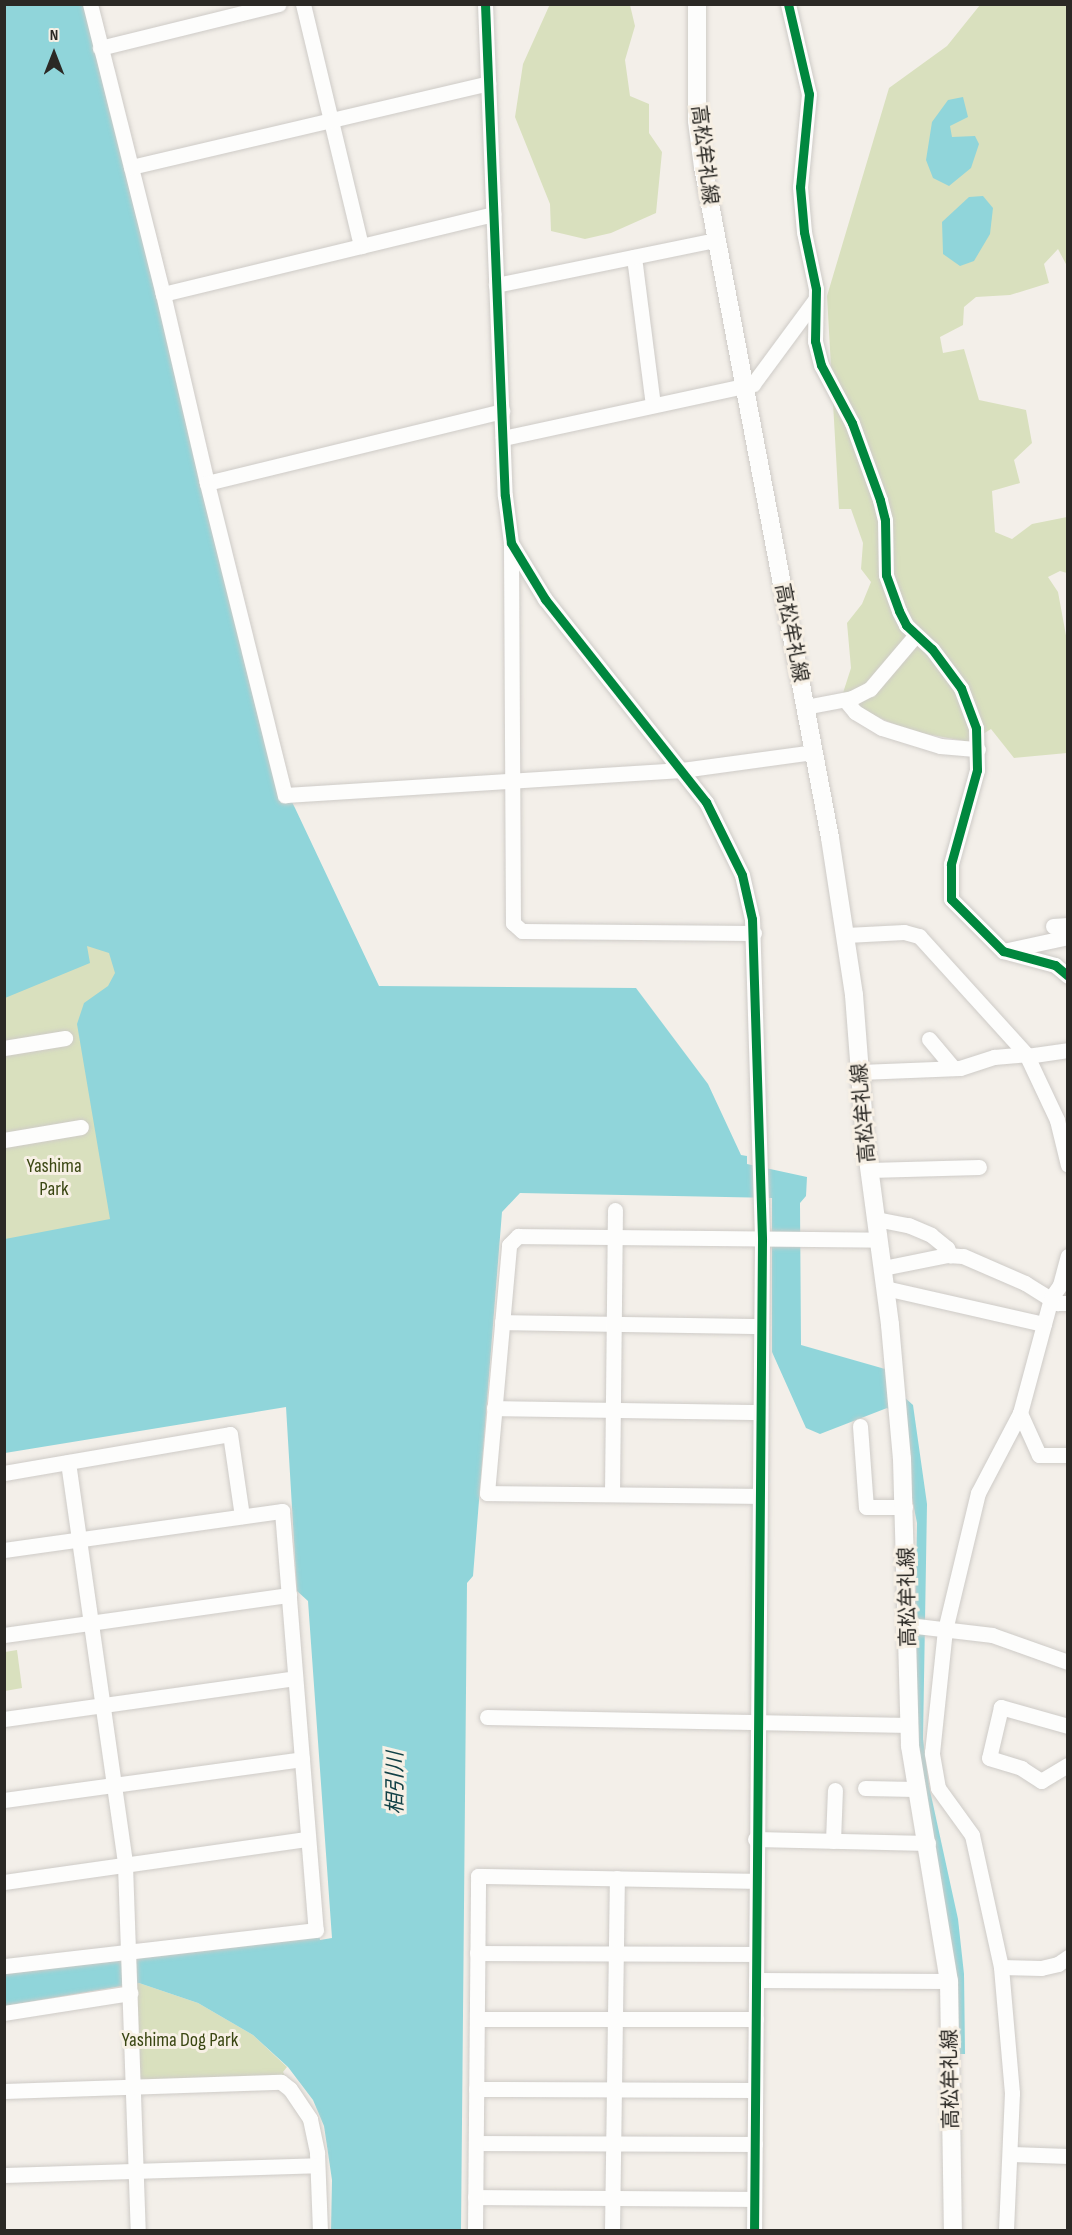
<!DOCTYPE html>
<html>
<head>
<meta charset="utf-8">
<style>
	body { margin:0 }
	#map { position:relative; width:1072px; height:2235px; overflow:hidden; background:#f3efe9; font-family:"Sofia Sans Condensed","Noto Sans JP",sans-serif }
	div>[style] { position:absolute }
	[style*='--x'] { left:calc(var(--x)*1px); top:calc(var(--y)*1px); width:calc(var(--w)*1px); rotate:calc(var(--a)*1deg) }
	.green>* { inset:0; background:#d9e0be }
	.water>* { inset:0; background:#90d5da }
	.roads { filter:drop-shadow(0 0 2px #cecbc7) drop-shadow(0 0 2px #cecbc7) }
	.minor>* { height:15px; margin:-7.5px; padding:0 7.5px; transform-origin:7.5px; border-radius:7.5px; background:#fdfdfc }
	.major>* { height:18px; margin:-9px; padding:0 9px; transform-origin:9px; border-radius:9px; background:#fdfdfc }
	.cycleway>* { height:9px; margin:-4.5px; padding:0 4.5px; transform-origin:4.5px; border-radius:4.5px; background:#00873e }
	span { translate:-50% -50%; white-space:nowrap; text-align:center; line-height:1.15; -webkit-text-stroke:6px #f7f0e5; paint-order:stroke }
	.street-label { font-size:20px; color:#2b2925 }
	.park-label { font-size:20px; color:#3a4612 }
	.water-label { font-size:21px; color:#124146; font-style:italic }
	.frame { position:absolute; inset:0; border:6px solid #2b2925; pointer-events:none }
	.north { position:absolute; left:24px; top:24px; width:60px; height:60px; -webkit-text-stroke:4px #f7f0e5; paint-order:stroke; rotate:0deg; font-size:16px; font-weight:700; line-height:24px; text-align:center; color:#2b2925 }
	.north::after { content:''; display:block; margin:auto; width:21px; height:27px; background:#2b2925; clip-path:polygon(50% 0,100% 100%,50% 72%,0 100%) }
</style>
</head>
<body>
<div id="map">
	<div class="green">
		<i style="clip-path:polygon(550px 4px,630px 5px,635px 26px,625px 60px,630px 96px,649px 104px,649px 133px,662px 152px,656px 213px,611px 233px,585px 239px,551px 231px,550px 204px,515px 117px,523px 64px)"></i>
		<i style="clip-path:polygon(980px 5px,1067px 5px,1067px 266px,1058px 249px,1044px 264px,1049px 283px,1010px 295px,976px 297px,964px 307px,963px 325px,940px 337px,943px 353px,964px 349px,979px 400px,1026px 410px,1032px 443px,1014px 460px,1020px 483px,992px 491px,995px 532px,1012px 539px,1032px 524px,1067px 517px,1067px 573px,1060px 571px,1048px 577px,1058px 592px,1067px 641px,1067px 753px,1014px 758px,991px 729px,970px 742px,910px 731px,859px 709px,843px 693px,851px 668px,847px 623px,862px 604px,871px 582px,861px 569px,863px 543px,851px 509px,839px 509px,827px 296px,889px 88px,947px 46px)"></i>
		<i style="clip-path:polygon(85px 944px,107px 949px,117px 965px,112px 1221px,5px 1240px,5px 986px)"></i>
		<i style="clip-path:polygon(17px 1650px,22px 1688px,5px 1691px,5px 1652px)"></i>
		<i style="clip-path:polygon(136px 1982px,198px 2003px,253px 2035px,287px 2067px,283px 2072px,287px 2079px,146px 2082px,140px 2077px)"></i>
	</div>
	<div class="water">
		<i style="clip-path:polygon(5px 5px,88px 5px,281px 803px,292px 802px,295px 808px,379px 986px,636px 988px,708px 1084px,741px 1155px,747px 1156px,747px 1164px,807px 1177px,806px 1196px,800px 1203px,801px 1345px,885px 1369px,887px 1382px,913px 1405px,927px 1504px,923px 1739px,929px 1786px,958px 1919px,964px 1974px,965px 2054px,957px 2054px,920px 1787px,915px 1627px,917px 1523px,906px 1468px,904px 1420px,887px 1408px,820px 1434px,806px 1428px,772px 1352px,772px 1198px,520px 1193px,502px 1212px,473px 1576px,467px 1583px,461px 2230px,331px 2230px,332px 2180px,324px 2126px,313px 2100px,288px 2067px,253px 2035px,198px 2003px,139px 1983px,5px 2006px,5px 1974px,319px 1935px,320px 1940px,332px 1938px,308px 1601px,297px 1591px,286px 1407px,5px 1453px,5px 1239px,110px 1219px,77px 1024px,84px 1003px,108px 986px,115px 973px,109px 953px,87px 946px,90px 963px,5px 998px)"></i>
		<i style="clip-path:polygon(963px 97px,968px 117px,950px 126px,952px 137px,975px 136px,979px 144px,971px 168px,949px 186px,933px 178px,926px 160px,932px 122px,948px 100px)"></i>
		<i style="clip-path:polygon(983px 196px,993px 208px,990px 234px,974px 261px,960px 266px,943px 254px,942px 222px,969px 197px)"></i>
	</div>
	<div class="roads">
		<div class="minor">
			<i style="--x:90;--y:4;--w:299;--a:75.9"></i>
			<i style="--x:163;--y:294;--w:340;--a:-13.6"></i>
			<i style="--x:303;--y:4;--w:249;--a:76.5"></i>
			<i style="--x:485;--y:4;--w:492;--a:87.7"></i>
			<i style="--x:505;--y:496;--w:47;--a:82.7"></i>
			<i style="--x:511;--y:543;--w:66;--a:58.7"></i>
			<i style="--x:545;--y:599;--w:259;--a:51.6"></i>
			<i style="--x:706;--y:802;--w:81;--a:63.7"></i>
			<i style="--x:742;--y:875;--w:45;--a:77.2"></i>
			<i style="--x:752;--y:919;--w:321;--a:88.2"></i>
			<i style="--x:762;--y:1240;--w:990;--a:90.46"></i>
			<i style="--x:788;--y:4;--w:92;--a:76.9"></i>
			<i style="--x:809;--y:94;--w:93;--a:95.5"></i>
			<i style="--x:800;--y:187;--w:45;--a:84.9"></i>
			<i style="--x:804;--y:232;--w:58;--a:78.1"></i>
			<i style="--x:816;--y:289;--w:52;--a:91.1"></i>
			<i style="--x:815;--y:341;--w:25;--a:76"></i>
			<i style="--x:821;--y:365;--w:66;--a:61.9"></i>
			<i style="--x:852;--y:423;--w:82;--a:70"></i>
			<i style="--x:880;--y:500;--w:21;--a:76"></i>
			<i style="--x:885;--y:520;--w:55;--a:89"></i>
			<i style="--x:886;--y:575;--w:38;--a:70"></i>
			<i style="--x:899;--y:611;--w:16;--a:63"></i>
			<i style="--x:906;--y:625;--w:35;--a:43"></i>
			<i style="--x:932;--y:649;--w:49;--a:53.4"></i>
			<i style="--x:961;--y:688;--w:43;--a:69.4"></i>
			<i style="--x:976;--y:728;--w:42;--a:88.6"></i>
			<i style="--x:977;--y:770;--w:98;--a:105.5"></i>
			<i style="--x:951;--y:864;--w:35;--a:90"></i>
			<i style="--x:951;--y:899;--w:74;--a:45"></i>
			<i style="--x:1003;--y:951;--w:54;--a:15.1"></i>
			<i style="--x:1055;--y:965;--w:17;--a:40"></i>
			<i style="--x:100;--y:48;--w:184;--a:-13.8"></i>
			<i style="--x:131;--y:167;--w:367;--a:-13.2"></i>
			<i style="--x:634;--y:257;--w:149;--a:82.7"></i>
			<i style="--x:496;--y:285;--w:225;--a:-11.6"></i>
			<i style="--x:163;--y:294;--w:194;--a:76.9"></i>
			<i style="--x:207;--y:483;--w:304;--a:-13.7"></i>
			<i style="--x:503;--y:438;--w:256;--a:-12.2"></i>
			<i style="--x:753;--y:384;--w:104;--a:-53.6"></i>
			<i style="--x:207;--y:483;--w:322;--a:76"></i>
			<i style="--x:285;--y:795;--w:398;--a:-3.6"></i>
			<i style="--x:682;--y:770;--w:132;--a:-7.8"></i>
			<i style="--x:511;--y:546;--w:377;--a:89.7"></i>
			<i style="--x:513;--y:923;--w:12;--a:42"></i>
			<i style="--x:522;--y:931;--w:232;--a:0.5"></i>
			<i style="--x:845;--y:700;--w:16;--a:50"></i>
			<i style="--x:855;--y:712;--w:31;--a:31"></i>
			<i style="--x:882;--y:728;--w:61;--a:17.2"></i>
			<i style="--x:940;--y:746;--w:38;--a:5"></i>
			<i style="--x:805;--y:707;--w:48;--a:-10.8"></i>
			<i style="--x:852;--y:698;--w:20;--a:-27"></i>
			<i style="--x:870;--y:689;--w:70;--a:-49.7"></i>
			<i style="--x:1053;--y:926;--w:15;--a:-4"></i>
			<i style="--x:846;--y:935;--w:58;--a:-3"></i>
			<i style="--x:904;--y:932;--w:16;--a:15"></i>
			<i style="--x:919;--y:936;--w:159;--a:47.8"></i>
			<i style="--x:1003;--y:951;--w:66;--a:-12.2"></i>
			<i style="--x:929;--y:1039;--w:38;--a:50"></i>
			<i style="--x:4;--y:1048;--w:62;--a:-9.3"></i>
			<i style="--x:1027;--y:1056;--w:41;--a:-8.3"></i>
			<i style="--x:860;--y:1072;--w:100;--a:-2.3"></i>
			<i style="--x:960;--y:1068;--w:36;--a:-18"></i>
			<i style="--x:994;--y:1057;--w:32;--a:-5"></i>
			<i style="--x:1026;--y:1054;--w:73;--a:64.8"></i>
			<i style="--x:1057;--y:1120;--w:46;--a:76.3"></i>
			<i style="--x:4;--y:1140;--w:78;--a:-9.6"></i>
			<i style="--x:869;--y:1170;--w:110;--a:-1.6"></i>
			<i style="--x:876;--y:1219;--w:33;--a:11"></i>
			<i style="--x:908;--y:1225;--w:25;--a:23"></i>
			<i style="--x:931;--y:1235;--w:21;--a:39"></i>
			<i style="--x:947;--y:1248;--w:8;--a:67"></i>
			<i style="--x:883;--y:1268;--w:65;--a:-11.5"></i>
			<i style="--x:947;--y:1255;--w:16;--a:4"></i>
			<i style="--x:963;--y:1256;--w:68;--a:23.5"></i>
			<i style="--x:1025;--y:1283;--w:38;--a:32"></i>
			<i style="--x:1057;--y:1303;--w:11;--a:0"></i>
			<i style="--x:885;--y:1288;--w:163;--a:12.8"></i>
			<i style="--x:502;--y:1322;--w:259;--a:0.9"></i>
			<i style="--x:494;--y:1408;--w:266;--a:0.9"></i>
			<i style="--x:1020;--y:1413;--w:46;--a:65.7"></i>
			<i style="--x:1039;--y:1455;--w:29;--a:0"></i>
			<i style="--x:860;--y:1426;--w:81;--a:85.8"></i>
			<i style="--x:866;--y:1507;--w:39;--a:0"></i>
			<i style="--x:68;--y:1462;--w:407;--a:81.9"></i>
			<i style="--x:125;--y:1865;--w:365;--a:88"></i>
			<i style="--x:4;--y:1473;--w:229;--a:-9.8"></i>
			<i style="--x:230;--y:1434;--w:83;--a:81.7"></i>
			<i style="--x:612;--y:1494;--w:284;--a:-89.4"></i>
			<i style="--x:759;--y:1496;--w:272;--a:-179.4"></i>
			<i style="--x:487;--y:1493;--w:249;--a:-84.9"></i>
			<i style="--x:509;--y:1245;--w:13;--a:-45"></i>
			<i style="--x:518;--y:1236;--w:361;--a:0.6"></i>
			<i style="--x:4;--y:1550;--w:281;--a:-8"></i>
			<i style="--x:282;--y:1511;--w:420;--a:85.4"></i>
			<i style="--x:316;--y:1930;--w:314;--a:173.4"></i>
			<i style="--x:908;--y:1625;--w:85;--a:6.8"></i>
			<i style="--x:992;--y:1635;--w:81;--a:19.6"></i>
			<i style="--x:4;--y:1635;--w:288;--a:-8"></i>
			<i style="--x:487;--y:1717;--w:422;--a:1.1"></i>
			<i style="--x:4;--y:1719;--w:294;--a:-8"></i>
			<i style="--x:1068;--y:1726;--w:70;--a:-164.2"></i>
			<i style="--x:1001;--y:1707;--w:52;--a:103.2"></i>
			<i style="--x:989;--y:1758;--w:34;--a:17"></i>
			<i style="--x:1021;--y:1768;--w:24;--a:33"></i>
			<i style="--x:1041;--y:1781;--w:31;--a:-31"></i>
			<i style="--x:865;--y:1788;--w:50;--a:1.1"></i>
			<i style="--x:4;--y:1800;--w:301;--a:-7.8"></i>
			<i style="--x:755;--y:1839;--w:173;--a:1.3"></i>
			<i style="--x:833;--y:1841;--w:51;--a:-87.8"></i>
			<i style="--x:4;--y:1882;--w:307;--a:-8.1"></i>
			<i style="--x:477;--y:1953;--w:279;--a:0.2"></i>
			<i style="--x:1001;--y:1967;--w:40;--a:1.4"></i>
			<i style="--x:1041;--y:1968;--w:17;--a:-13"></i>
			<i style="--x:1058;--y:1964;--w:12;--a:-35"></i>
			<i style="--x:756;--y:1980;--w:193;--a:0.3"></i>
			<i style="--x:4;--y:2013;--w:128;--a:-9"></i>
			<i style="--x:477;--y:2019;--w:279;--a:0"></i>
			<i style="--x:476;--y:2089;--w:279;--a:0.2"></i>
			<i style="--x:4;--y:2091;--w:277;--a:-1.9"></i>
			<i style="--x:281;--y:2082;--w:11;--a:38"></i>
			<i style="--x:290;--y:2089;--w:36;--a:56"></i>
			<i style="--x:310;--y:2119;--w:35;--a:78"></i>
			<i style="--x:317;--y:2153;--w:77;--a:87.8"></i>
			<i style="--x:476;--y:2143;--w:279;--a:0.2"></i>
			<i style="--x:1012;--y:2154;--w:56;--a:2"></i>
			<i style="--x:4;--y:2175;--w:313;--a:-1.8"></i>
			<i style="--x:475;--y:2197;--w:279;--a:0.4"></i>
			<i style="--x:475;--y:2230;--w:354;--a:-89.5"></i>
			<i style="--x:478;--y:1876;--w:277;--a:1"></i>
			<i style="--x:612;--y:2230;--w:352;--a:-89.2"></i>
			<i style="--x:1006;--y:2230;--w:137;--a:-87.5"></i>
			<i style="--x:1012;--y:2093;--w:126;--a:-95"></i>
			<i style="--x:1001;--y:1967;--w:135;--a:-102.4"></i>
			<i style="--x:972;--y:1835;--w:58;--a:-125.9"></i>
			<i style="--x:938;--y:1788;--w:36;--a:-100"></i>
			<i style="--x:932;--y:1753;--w:124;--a:-84"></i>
			<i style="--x:945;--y:1630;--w:141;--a:-76.5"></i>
			<i style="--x:978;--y:1493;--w:90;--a:-62.3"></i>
			<i style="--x:1020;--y:1413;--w:119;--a:-74.9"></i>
			<i style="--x:1051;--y:1298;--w:16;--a:-55"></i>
			<i style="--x:1060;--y:1285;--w:30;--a:-75"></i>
		</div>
		<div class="major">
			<i style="--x:697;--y:4;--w:117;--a:90"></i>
			<i style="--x:697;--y:121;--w:46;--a:82.6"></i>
			<i style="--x:703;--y:167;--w:683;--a:79.28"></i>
			<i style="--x:830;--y:838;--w:159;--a:81.3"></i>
			<i style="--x:854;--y:995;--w:142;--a:85.6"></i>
			<i style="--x:865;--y:1137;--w:190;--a:82.4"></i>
			<i style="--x:890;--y:1325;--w:135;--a:84.9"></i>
			<i style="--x:902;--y:1459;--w:287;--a:88.4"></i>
			<i style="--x:910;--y:1746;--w:238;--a:80.6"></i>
			<i style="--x:949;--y:1981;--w:249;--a:89.1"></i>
		</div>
	</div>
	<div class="cycleway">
		<i style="--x:485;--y:4;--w:492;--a:87.7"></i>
		<i style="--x:505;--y:496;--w:47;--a:82.7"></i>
		<i style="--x:511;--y:543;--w:66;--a:58.7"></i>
		<i style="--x:545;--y:599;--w:259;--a:51.6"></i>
		<i style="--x:706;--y:802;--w:81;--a:63.7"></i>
		<i style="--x:742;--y:875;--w:45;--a:77.2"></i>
		<i style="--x:752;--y:919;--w:321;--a:88.2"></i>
		<i style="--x:762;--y:1240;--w:990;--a:90.46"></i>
		<i style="--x:788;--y:4;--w:92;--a:76.9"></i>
		<i style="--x:809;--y:94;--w:93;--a:95.5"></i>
		<i style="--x:800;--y:187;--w:45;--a:84.9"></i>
		<i style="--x:804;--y:232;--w:58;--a:78.1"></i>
		<i style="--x:816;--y:289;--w:52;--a:91.1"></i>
		<i style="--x:815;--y:341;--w:25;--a:76"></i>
		<i style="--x:821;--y:365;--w:66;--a:61.9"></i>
		<i style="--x:852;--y:423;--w:82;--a:70"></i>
		<i style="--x:880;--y:500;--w:21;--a:76"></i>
		<i style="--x:885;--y:520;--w:55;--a:89"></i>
		<i style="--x:886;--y:575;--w:38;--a:70"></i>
		<i style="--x:899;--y:611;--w:16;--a:63"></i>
		<i style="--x:906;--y:625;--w:35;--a:43"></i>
		<i style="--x:932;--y:649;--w:49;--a:53.4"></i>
		<i style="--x:961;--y:688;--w:43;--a:69.4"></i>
		<i style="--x:976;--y:728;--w:42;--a:88.6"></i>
		<i style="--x:977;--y:770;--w:98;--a:105.5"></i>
		<i style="--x:951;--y:864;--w:35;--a:90"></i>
		<i style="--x:951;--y:899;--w:74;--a:45"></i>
		<i style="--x:1003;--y:951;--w:54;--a:15.1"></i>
		<i style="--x:1055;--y:965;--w:17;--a:40"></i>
	</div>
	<div class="street-label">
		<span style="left:704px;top:155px;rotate:83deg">高松牟礼線</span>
		<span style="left:791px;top:633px;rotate:79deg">高松牟礼線</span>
		<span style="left:864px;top:1113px;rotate:-95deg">高松牟礼線</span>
		<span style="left:908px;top:1597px;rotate:-91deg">高松牟礼線</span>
		<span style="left:951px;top:2079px;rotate:-91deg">高松牟礼線</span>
	</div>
	<div class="park-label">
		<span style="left:54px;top:1178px">Yashima<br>Park</span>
		<span style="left:180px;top:2040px">Yashima Dog Park</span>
	</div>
	<div class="water-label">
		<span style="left:396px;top:1783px;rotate:-90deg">相引川</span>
	</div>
	<div class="frame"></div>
	<div class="north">N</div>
</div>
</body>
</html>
